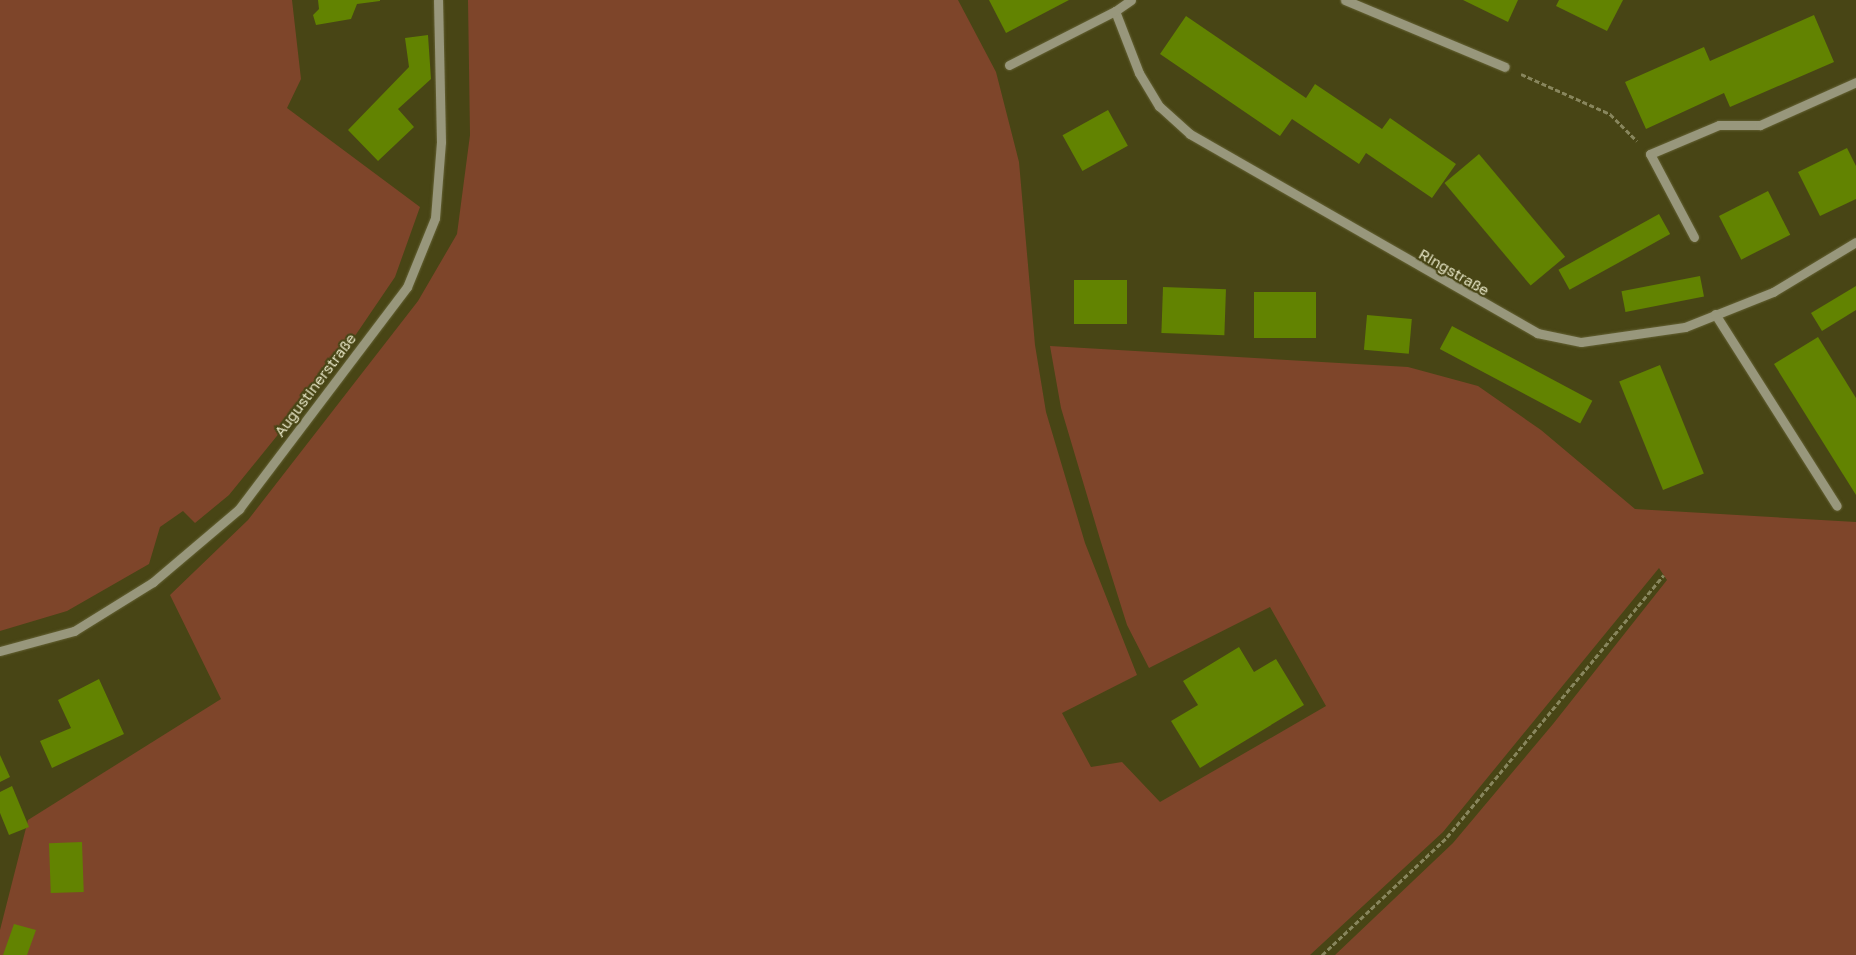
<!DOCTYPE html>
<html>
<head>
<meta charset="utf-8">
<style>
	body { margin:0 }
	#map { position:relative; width:1856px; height:955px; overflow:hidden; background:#484515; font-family:"Golos Text",sans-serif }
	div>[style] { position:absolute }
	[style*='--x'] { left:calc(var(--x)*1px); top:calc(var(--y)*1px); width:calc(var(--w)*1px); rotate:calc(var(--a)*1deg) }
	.green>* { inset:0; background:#7e452a }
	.building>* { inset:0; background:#628301; transform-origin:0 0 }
	.path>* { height:3px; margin-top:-1.5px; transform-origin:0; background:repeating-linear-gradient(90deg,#88865d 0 5px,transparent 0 7.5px) }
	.roads { filter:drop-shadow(0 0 1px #646134) drop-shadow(0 0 1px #646134) }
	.minor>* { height:9px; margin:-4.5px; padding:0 4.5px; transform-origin:4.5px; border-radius:4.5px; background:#98977c }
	span { translate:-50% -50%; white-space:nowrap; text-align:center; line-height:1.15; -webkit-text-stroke:4.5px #484515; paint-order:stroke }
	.street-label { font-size:15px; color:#e4e3c3 }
</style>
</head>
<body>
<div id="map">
	<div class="green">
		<i style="clip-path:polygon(0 0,292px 0,301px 79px,287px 108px,420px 207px,395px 277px,340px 358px,229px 495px,195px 523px,183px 511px,160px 527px,149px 564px,67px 611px,0 631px)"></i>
		<i style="clip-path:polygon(468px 0,958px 0,996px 72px,1019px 162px,1035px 345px,1046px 412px,1085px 543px,1137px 675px,1062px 713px,1091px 767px,1122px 762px,1160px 802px,1326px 706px,1270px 607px,1149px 668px,1127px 625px,1100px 539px,1061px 408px,1050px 346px,1408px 367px,1478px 386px,1541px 430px,1635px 509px,1856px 522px,1856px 955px,1335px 955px,1453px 843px,1553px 724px,1667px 580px,1659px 568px,1443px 832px,1310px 955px,0 955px,0 930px,28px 820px,221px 699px,170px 595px,248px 520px,418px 301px,457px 234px,470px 135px)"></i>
	</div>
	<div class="building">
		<i style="clip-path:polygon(318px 0,380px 0,380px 1px,357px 4px,351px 19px,316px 25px,313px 15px,319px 9px)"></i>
		<i style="clip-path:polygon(989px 0,1069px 0,1006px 33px)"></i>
		<i style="clip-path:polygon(1463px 0,1518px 0,1508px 22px)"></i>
		<i style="clip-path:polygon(1559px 0,1623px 0,1607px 31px,1556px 6px)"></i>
		<i style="clip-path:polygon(1814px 15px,1834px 62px,1730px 107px,1724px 93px,1646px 129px,1625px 82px,1704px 47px,1710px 61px)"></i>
		<i style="clip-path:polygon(1186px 16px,1306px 98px,1315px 84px,1382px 129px,1390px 118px,1456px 164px,1432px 198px,1366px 153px,1359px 164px,1292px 119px,1280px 136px,1160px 54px)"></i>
		<i style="clip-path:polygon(428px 35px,431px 79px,398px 109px,414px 127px,378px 161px,348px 130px,409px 67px,405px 38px)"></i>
		<i style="left:1108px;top:110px;width:41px;height:52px;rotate:61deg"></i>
		<i style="clip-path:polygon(1847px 148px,1856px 166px,1856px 199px,1820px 216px,1798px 172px)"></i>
		<i style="left:1479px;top:154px;width:134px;height:45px;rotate:50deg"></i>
		<i style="left:1768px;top:191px;width:49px;height:55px;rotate:63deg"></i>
		<i style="left:1659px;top:214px;width:23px;height:115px;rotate:61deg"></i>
		<i style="left:1700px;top:276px;width:21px;height:80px;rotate:79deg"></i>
		<i style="left:1074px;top:280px;width:53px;height:44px"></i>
		<i style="clip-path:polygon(1856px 286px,1856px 310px,1822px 331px,1811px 313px)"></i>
		<i style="left:1163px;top:287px;width:63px;height:46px;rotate:2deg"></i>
		<i style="left:1254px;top:292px;width:62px;height:46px"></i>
		<i style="left:1367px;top:315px;width:45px;height:35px;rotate:5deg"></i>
		<i style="left:1452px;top:326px;width:159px;height:26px;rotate:28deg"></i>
		<i style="clip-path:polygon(1818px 337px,1856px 398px,1856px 495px,1774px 364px)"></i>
		<i style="left:1660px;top:365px;width:117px;height:44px;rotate:68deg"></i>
		<i style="clip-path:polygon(1239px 647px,1254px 672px,1276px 659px,1304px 705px,1200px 768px,1171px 721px,1198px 705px,1183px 681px)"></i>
		<i style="clip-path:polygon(99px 679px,124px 734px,52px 768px,40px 741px,71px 728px,58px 700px)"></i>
		<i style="clip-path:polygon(0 755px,10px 777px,0 782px)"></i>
		<i style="clip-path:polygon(12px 786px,29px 827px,9px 835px,0 813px,0 792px)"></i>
		<i style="left:82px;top:842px;width:50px;height:33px;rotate:88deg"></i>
		<i style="clip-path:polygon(14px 924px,36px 930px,27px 955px,3px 955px)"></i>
	</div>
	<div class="path">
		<i style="--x:1521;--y:74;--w:98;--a:24.2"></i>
		<i style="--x:1610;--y:114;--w:38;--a:45"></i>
		<i style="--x:1322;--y:955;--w:172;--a:-43.3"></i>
		<i style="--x:1447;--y:837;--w:340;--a:-50.4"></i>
	</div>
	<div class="roads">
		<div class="minor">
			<i style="--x:1131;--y:0;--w:19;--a:145"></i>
			<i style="--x:1115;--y:11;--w:66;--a:68.8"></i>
			<i style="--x:1139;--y:73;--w:39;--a:59"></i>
			<i style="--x:1159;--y:106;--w:42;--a:42.1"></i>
			<i style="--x:1190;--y:134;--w:400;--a:29.8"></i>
			<i style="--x:1537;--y:333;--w:45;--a:11.6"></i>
			<i style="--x:1581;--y:342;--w:105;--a:-8.2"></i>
			<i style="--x:1685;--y:327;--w:95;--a:-21.7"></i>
			<i style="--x:1773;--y:292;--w:97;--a:-31.1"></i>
			<i style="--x:1345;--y:0;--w:173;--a:22.7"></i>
			<i style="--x:1009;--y:65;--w:119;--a:-27"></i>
			<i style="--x:1694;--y:237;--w:94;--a:-117.9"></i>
			<i style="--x:1650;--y:154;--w:75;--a:-22.8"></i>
			<i style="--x:1719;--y:125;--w:41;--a:0"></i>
			<i style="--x:1760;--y:125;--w:105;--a:-24.1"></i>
			<i style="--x:1715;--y:314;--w:227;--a:57.6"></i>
			<i style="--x:0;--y:651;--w:77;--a:-15.1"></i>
			<i style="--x:74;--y:631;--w:93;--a:-31.8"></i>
			<i style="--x:153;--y:582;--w:113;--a:-40.3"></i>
			<i style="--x:239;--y:509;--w:278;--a:-52.9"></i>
			<i style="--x:407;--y:287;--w:74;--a:-67.9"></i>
			<i style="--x:435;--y:218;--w:76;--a:-85.5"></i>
			<i style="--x:441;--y:142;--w:142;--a:-91.2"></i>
		</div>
	</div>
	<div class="street-label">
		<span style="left:1454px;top:272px;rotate:30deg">Ringstraße</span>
		<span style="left:315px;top:385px;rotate:-53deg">Augustinerstraße</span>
	</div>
</div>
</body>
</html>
